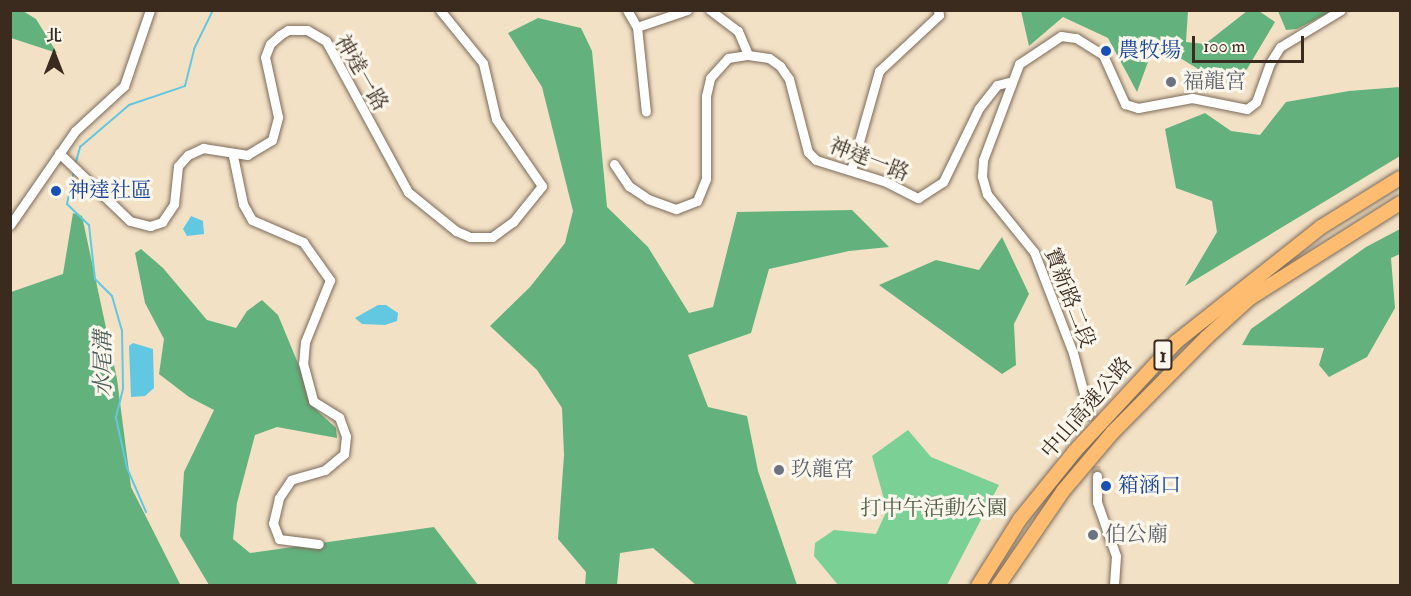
<!DOCTYPE html>
<html>
<head>
<meta charset="utf-8">
<style>
	body { margin:0 }
	#map { position:relative; width:1411px; height:596px; overflow:hidden; background:#f3e1c6; font-family:"IM FELL Double Pica","Noto Serif TC",serif }
	div>[style] { position:absolute }
	[style*='--x'] { left:calc(var(--x)*1px); top:calc(var(--y)*1px); width:calc(var(--w)*1px); rotate:calc(var(--a)*1deg) }
	.green>* { inset:0; background:#7ad095 }
	.forest>* { inset:0; background:#63b27e }
	.water>* { inset:0; background:#62c7e0 }
	.stream>* { height:2px; margin:-1px; padding:0 1px; transform-origin:1px; border-radius:1px; background:#62c7e0 }
	.minor-tunnel>* { height:9px; margin-top:-4.5px; transform-origin:0; background:repeating-linear-gradient(90deg,#cebca4 0 9px,transparent 0 13.5px) }
	.roads { filter:drop-shadow(0 0 2px #7b6a59) drop-shadow(0 0 2px #7b6a59) }
	.minor>* { height:9px; margin:-4.5px; padding:0 4.5px; transform-origin:4.5px; border-radius:4.5px; background:#fff }
	.highway>* { height:14px; margin:-7px; padding:0 7px; transform-origin:7px; border-radius:7px; background:#fdbc6f }
	.dots>* { width:16px; height:16px; translate:-50% -50%; box-sizing:border-box; border:3px solid #fbf7ec; border-radius:50% }
	span { translate:-50% -50%; white-space:nowrap; text-align:center; line-height:1.15; -webkit-text-stroke:6px #fbf7ec; paint-order:stroke }
	.shield-label span { padding:2px 4px; background:#fbf7ec; border:2px solid; border-radius:4px; -webkit-text-stroke-width:0 }
	.shield-label { font-size:20px; color:#3b2a1e; font-weight:700 }
	.transit-label { font-size:21px; color:#164399 }
	.left { translate:0 -50%; text-align:left }
	.street-label { font-size:21px; color:#3b2a1e }
	.worship-label { font-size:21px; color:#5b616d }
	.park-label { font-size:21px; color:#4e5c42 }
	.water-label { font-size:22px; color:#475958; font-style:italic }
	.frame { position:absolute; inset:0; border:12px solid #3b2a1e; pointer-events:none }
	.north { position:absolute; left:24px; top:24px; width:60px; height:60px; -webkit-text-stroke:4px #fbf7ec; paint-order:stroke; rotate:0deg; font-size:16px; font-weight:700; line-height:24px; text-align:center; color:#3b2a1e }
	.north::after { content:''; display:block; margin:auto; width:21px; height:27px; background:#3b2a1e; clip-path:polygon(50% 0,100% 100%,50% 72%,0 100%) }
	.scale { position:absolute; left:1192px; top:36px; width:112px; height:27px; box-sizing:border-box; border:3px solid #3b2a1e; border-top:0; padding-left:8px; font-size:18px; line-height:21px; white-space:nowrap; color:#3b2a1e; -webkit-text-stroke:4px #fbf7ec; paint-order:stroke }
</style>
</head>
<body>
<div id="map">
	<div class="green">
		<i style="clip-path:polygon(908px 430px,931px 457px,999px 485px,947px 585px,838px 585px,814px 556px,815px 543px,834px 530px,876px 534px,887px 510px,872px 456px)"></i>
	</div>
	<div class="forest">
		<i style="clip-path:polygon(11px 10px,23px 11px,36px 19px,57px 53px,11px 38px)"></i>
		<i style="clip-path:polygon(1021px 11px,1188px 11px,1186px 42px,1205px 44px,1247px 11px,1259px 11px,1275px 22px,1234px 91px,1172px 53px,1153px 48px,1137px 92px,1108px 38px,1063px 17px,1029px 46px)"></i>
		<i style="clip-path:polygon(1278px 11px,1332px 11px,1297px 29px,1286px 30px)"></i>
		<i style="clip-path:polygon(538px 18px,581px 28px,592px 51px,607px 207px,648px 247px,689px 313px,713px 307px,737px 212px,852px 210px,889px 247px,849px 251px,769px 269px,751px 333px,688px 355px,708px 407px,747px 416px,758px 471px,797px 585px,696px 585px,653px 548px,620px 553px,617px 585px,585px 585px,586px 572px,558px 539px,564px 455px,562px 408px,537px 370px,490px 326px,530px 287px,565px 243px,573px 211px,542px 87px,508px 33px)"></i>
		<i style="clip-path:polygon(1400px 87px,1400px 156px,1185px 286px,1217px 232px,1212px 201px,1176px 188px,1165px 129px,1205px 113px,1231px 131px,1260px 135px,1286px 102px,1349px 91px)"></i>
		<i style="clip-path:polygon(73px 213px,82px 216px,117px 379px,131px 487px,180px 584px,186px 585px,11px 585px,11px 292px,63px 274px)"></i>
		<i style="clip-path:polygon(1400px 229px,1400px 254px,1391px 258px,1395px 308px,1367px 357px,1329px 377px,1319px 365px,1324px 348px,1242px 345px,1251px 329px,1366px 247px)"></i>
		<i style="clip-path:polygon(1002px 237px,1029px 294px,1014px 324px,1016px 365px,1002px 374px,879px 285px,936px 260px,979px 270px)"></i>
		<i style="clip-path:polygon(141px 249px,163px 268px,207px 320px,236px 328px,247px 311px,262px 300px,278px 315px,302px 373px,310px 404px,336px 428px,337px 438px,277px 427px,255px 435px,237px 503px,233px 539px,250px 553px,434px 527px,478px 585px,209px 585px,180px 536px,184px 472px,214px 410px,189px 397px,159px 374px,164px 339px,145px 303px,135px 253px)"></i>
	</div>
	<div class="water">
		<i style="clip-path:polygon(191px 216px,203px 221px,204px 234px,187px 236px,183px 229px)"></i>
		<i style="clip-path:polygon(378px 305px,386px 305px,398px 313px,397px 321px,385px 325px,362px 324px,355px 318px)"></i>
		<i style="clip-path:polygon(133px 343px,153px 349px,154px 388px,145px 396px,131px 397px,129px 346px)"></i>
	</div>
	<div class="stream">
		<i style="--x:75;--y:165;--w:19;--a:-74"></i>
		<i style="--x:80;--y:147;--w:65;--a:-40.6"></i>
		<i style="--x:129;--y:105;--w:59;--a:-18.7"></i>
		<i style="--x:185;--y:86;--w:38;--a:-76"></i>
		<i style="--x:194;--y:49;--w:43;--a:-64"></i>
		<i style="--x:74;--y:171;--w:34;--a:102"></i>
		<i style="--x:67;--y:204;--w:30;--a:44"></i>
		<i style="--x:89;--y:225;--w:54;--a:83.7"></i>
		<i style="--x:95;--y:279;--w:24;--a:45"></i>
		<i style="--x:112;--y:296;--w:35;--a:74"></i>
		<i style="--x:122;--y:330;--w:59;--a:89"></i>
		<i style="--x:123;--y:389;--w:30;--a:104"></i>
		<i style="--x:116;--y:418;--w:51;--a:77.6"></i>
		<i style="--x:127;--y:468;--w:48;--a:66.6"></i>
	</div>
	<div class="minor-tunnel">
		<i style="--x:1089;--y:412;--w:64;--a:82.9"></i>
	</div>
	<div class="roads">
		<div class="minor">
			<i style="--x:627;--y:10;--w:20;--a:60"></i>
			<i style="--x:637;--y:27;--w:53;--a:-18.8"></i>
			<i style="--x:710;--y:10;--w:35;--a:37"></i>
			<i style="--x:738;--y:31;--w:26;--a:67"></i>
			<i style="--x:748;--y:55;--w:21;--a:8"></i>
			<i style="--x:769;--y:58;--w:14;--a:36"></i>
			<i style="--x:780;--y:66;--w:16;--a:55"></i>
			<i style="--x:789;--y:79;--w:75;--a:75.4"></i>
			<i style="--x:808;--y:152;--w:11;--a:45"></i>
			<i style="--x:816;--y:160;--w:73;--a:17.4"></i>
			<i style="--x:886;--y:182;--w:36;--a:27"></i>
			<i style="--x:918;--y:198;--w:30;--a:-33"></i>
			<i style="--x:943;--y:182;--w:82;--a:-64.1"></i>
			<i style="--x:979;--y:108;--w:29;--a:-52"></i>
			<i style="--x:997;--y:85;--w:12;--a:-14"></i>
			<i style="--x:637;--y:27;--w:85;--a:84"></i>
			<i style="--x:59;--y:153;--w:98;--a:43.8"></i>
			<i style="--x:130;--y:221;--w:21;--a:14"></i>
			<i style="--x:150;--y:226;--w:13;--a:-18"></i>
			<i style="--x:162;--y:222;--w:22;--a:-56"></i>
			<i style="--x:174;--y:204;--w:38;--a:-84"></i>
			<i style="--x:178;--y:166;--w:15;--a:-48"></i>
			<i style="--x:188;--y:155;--w:17;--a:-25"></i>
			<i style="--x:203;--y:148;--w:45;--a:9"></i>
			<i style="--x:247;--y:155;--w:29;--a:-31"></i>
			<i style="--x:272;--y:140;--w:24;--a:-75"></i>
			<i style="--x:278;--y:117;--w:61;--a:-102.2"></i>
			<i style="--x:265;--y:57;--w:14;--a:-69"></i>
			<i style="--x:270;--y:44;--w:13;--a:-42"></i>
			<i style="--x:280;--y:35;--w:9;--a:-32"></i>
			<i style="--x:288;--y:30;--w:19;--a:0"></i>
			<i style="--x:307;--y:30;--w:22;--a:30"></i>
			<i style="--x:326;--y:41;--w:172;--a:61.5"></i>
			<i style="--x:408;--y:192;--w:62;--a:39.1"></i>
			<i style="--x:456;--y:231;--w:15;--a:23"></i>
			<i style="--x:470;--y:237;--w:22;--a:0"></i>
			<i style="--x:492;--y:237;--w:26;--a:-36"></i>
			<i style="--x:513;--y:222;--w:46;--a:-51.1"></i>
			<i style="--x:542;--y:186;--w:81;--a:-124.5"></i>
			<i style="--x:496;--y:119;--w:57;--a:-103.1"></i>
			<i style="--x:483;--y:63;--w:68;--a:-129.1"></i>
			<i style="--x:233;--y:156;--w:49;--a:78.2"></i>
			<i style="--x:243;--y:204;--w:18;--a:61"></i>
			<i style="--x:252;--y:220;--w:56;--a:23.3"></i>
			<i style="--x:303;--y:242;--w:47;--a:54.6"></i>
			<i style="--x:330;--y:280;--w:67;--a:112"></i>
			<i style="--x:305;--y:342;--w:21;--a:95"></i>
			<i style="--x:303;--y:363;--w:39;--a:75"></i>
			<i style="--x:313;--y:401;--w:31;--a:32"></i>
			<i style="--x:339;--y:417;--w:20;--a:70"></i>
			<i style="--x:346;--y:436;--w:18;--a:96"></i>
			<i style="--x:344;--y:454;--w:25;--a:140"></i>
			<i style="--x:325;--y:470;--w:35;--a:164"></i>
			<i style="--x:291;--y:480;--w:22;--a:124"></i>
			<i style="--x:279;--y:498;--w:26;--a:103"></i>
			<i style="--x:273;--y:523;--w:17;--a:69"></i>
			<i style="--x:279;--y:539;--w:40;--a:7.1"></i>
			<i style="--x:614;--y:164;--w:27;--a:56"></i>
			<i style="--x:629;--y:186;--w:23;--a:34"></i>
			<i style="--x:648;--y:199;--w:30;--a:20"></i>
			<i style="--x:676;--y:209;--w:22;--a:-21"></i>
			<i style="--x:697;--y:201;--w:24;--a:-68"></i>
			<i style="--x:706;--y:179;--w:83;--a:-90"></i>
			<i style="--x:706;--y:96;--w:18;--a:-77"></i>
			<i style="--x:710;--y:78;--w:27;--a:-48"></i>
			<i style="--x:728;--y:58;--w:20;--a:-9"></i>
			<i style="--x:851;--y:170;--w:103;--a:-74.2"></i>
			<i style="--x:879;--y:71;--w:82;--a:-43"></i>
			<i style="--x:939;--y:15;--w:5;--a:-101"></i>
			<i style="--x:10;--y:225;--w:114;--a:-55.3"></i>
			<i style="--x:75;--y:131;--w:67;--a:-42.6"></i>
			<i style="--x:124;--y:86;--w:80;--a:-71.1"></i>
			<i style="--x:1089;--y:412;--w:61;--a:-105.2"></i>
			<i style="--x:1073;--y:353;--w:108;--a:-111.1"></i>
			<i style="--x:1034;--y:252;--w:75;--a:-129"></i>
			<i style="--x:987;--y:194;--w:19;--a:-106"></i>
			<i style="--x:982;--y:176;--w:16;--a:-86"></i>
			<i style="--x:983;--y:160;--w:103;--a:-69.4"></i>
			<i style="--x:1019;--y:64;--w:50;--a:-33.7"></i>
			<i style="--x:1061;--y:36;--w:15;--a:8"></i>
			<i style="--x:1076;--y:38;--w:32;--a:32"></i>
			<i style="--x:1103;--y:55;--w:54;--a:65.8"></i>
			<i style="--x:1125;--y:104;--w:14;--a:17"></i>
			<i style="--x:1138;--y:108;--w:55;--a:-10.5"></i>
			<i style="--x:1192;--y:98;--w:56;--a:11.3"></i>
			<i style="--x:1247;--y:109;--w:11;--a:-38"></i>
			<i style="--x:1256;--y:102;--w:41;--a:-70.3"></i>
			<i style="--x:1270;--y:63;--w:19;--a:-58"></i>
			<i style="--x:1280;--y:47;--w:71;--a:-31.2"></i>
			<i style="--x:1097;--y:476;--w:26;--a:90"></i>
			<i style="--x:1097;--y:502;--w:57;--a:70.6"></i>
			<i style="--x:1116;--y:556;--w:30;--a:94"></i>
		</div>
		<div class="highway">
			<i style="--x:978;--y:586;--w:79;--a:-57.9"></i>
			<i style="--x:1020;--y:519;--w:87;--a:-51"></i>
			<i style="--x:1075;--y:451;--w:149;--a:-47.2"></i>
			<i style="--x:1176;--y:342;--w:185;--a:-38.4"></i>
			<i style="--x:1321;--y:227;--w:93;--a:-31.8"></i>
			<i style="--x:998;--y:586;--w:115;--a:-55.6"></i>
			<i style="--x:1063;--y:491;--w:76;--a:-49.8"></i>
			<i style="--x:1112;--y:433;--w:134;--a:-45.3"></i>
			<i style="--x:1206;--y:338;--w:59;--a:-42.3"></i>
			<i style="--x:1250;--y:298;--w:178;--a:-32.3"></i>
		</div>
	</div>
	<div class="dots">
		<i style="left:1106px;top:51px;background:#1a4fb4"></i>
		<i style="left:1171px;top:82px;background:#6b7280"></i>
		<i style="left:56px;top:191px;background:#1a4fb4"></i>
		<i style="left:779px;top:470px;background:#6b7280"></i>
		<i style="left:1106px;top:486px;background:#1a4fb4"></i>
		<i style="left:1093px;top:535px;background:#6b7280"></i>
	</div>
	<div class="shield-label">
		<span style="left:1163px;top:355px">1</span>
	</div>
	<div class="transit-label">
		<span class="left" style="left:1118px;top:51px">農牧場</span>
		<span class="left" style="left:68px;top:191px">神達社區</span>
		<span class="left" style="left:1118px;top:486px">箱涵口</span>
	</div>
	<div class="street-label">
		<span style="left:361px;top:73px;rotate:60deg">神達一路</span>
		<span style="left:869px;top:160px;rotate:21deg">神達一路</span>
		<span style="left:1069px;top:298px;rotate:69deg">寶新路二段</span>
		<span style="left:1087px;top:408px;rotate:-49deg">中山高速公路</span>
	</div>
	<div class="worship-label">
		<span class="left" style="left:1183px;top:82px">福龍宮</span>
		<span class="left" style="left:791px;top:470px">玖龍宮</span>
		<span class="left" style="left:1105px;top:535px">伯公廟</span>
	</div>
	<div class="park-label">
		<span style="left:934px;top:509px">打中午活動公園</span>
	</div>
	<div class="water-label">
		<span style="left:104px;top:364px;rotate:-90deg">水尾溝</span>
	</div>
	<div class="frame"></div>
	<div class="north">北</div>
	<div class="scale">100 m</div>
</div>
</body>
</html>
